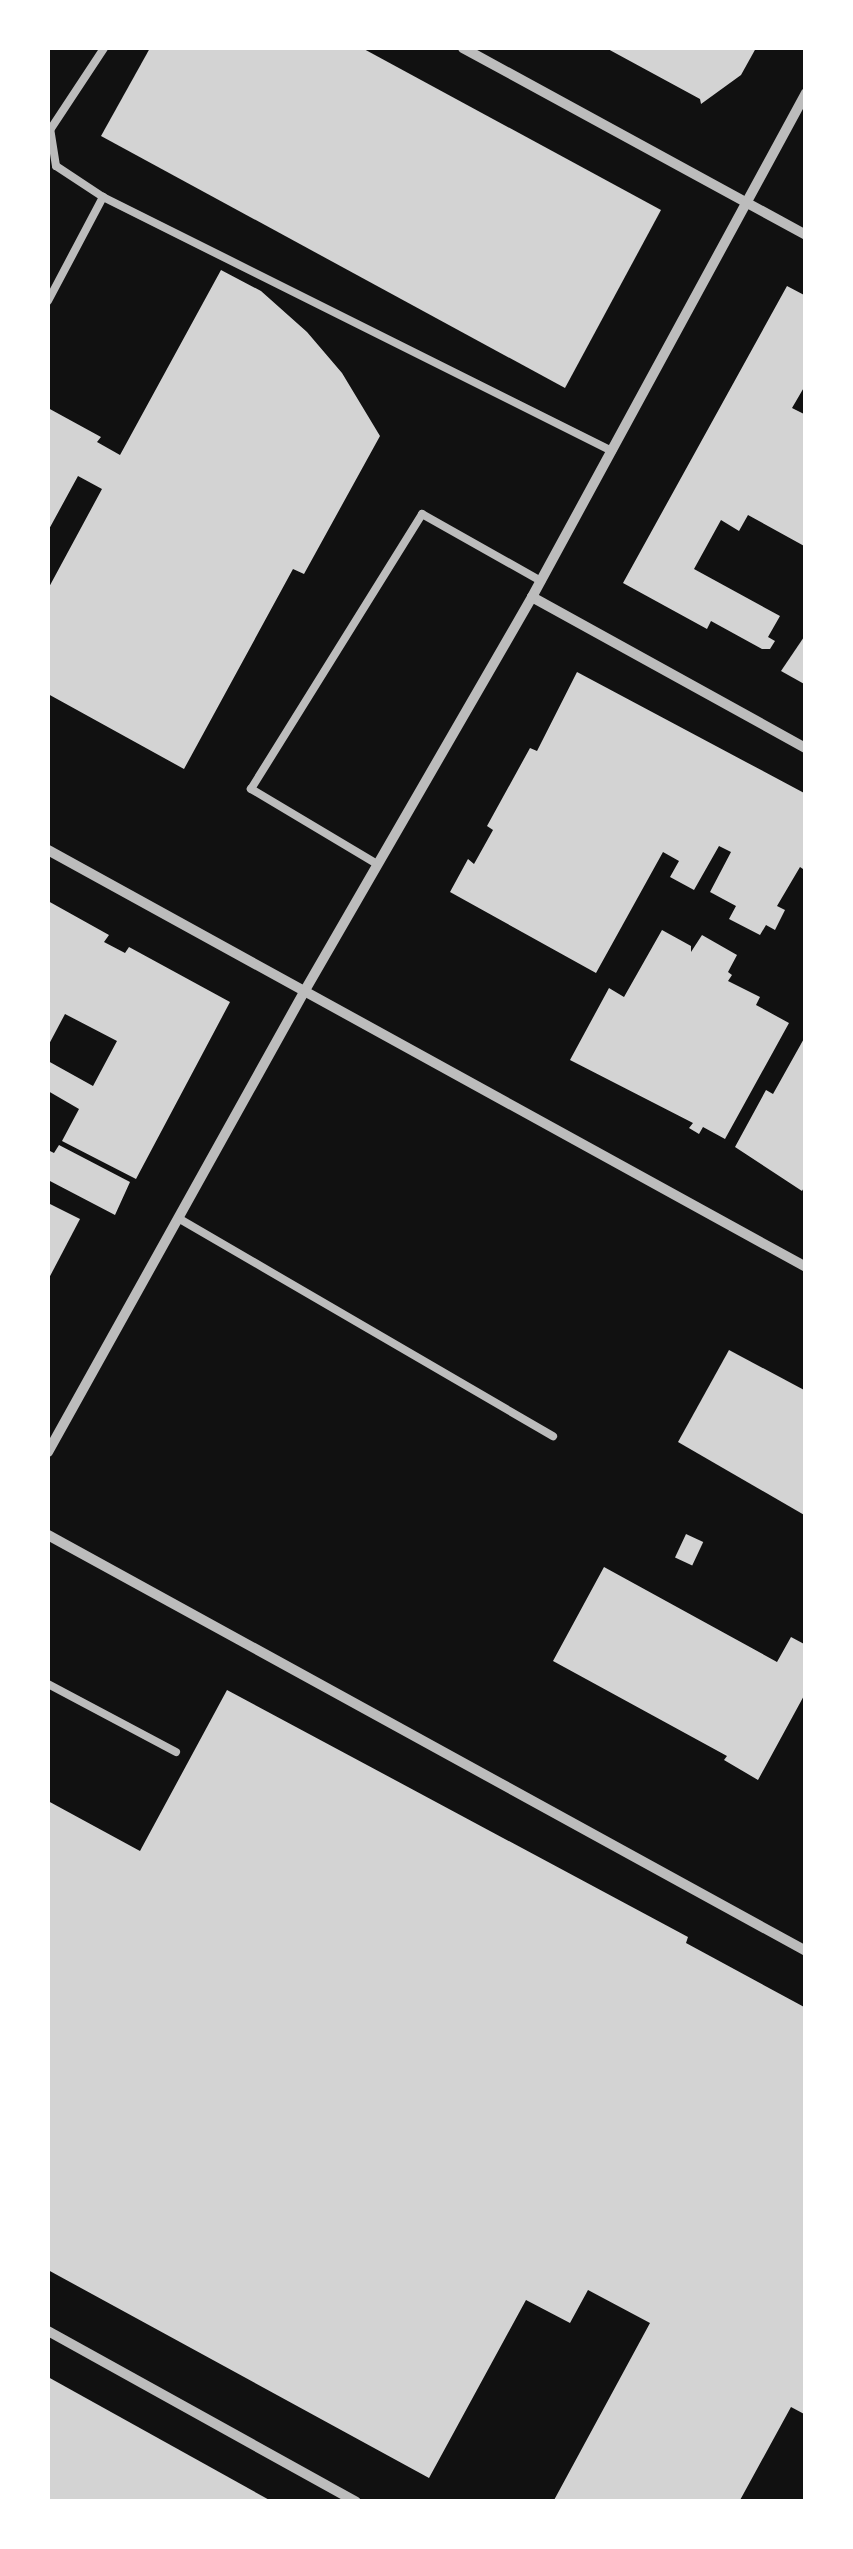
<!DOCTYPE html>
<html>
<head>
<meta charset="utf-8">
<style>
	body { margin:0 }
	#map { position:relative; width:853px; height:2549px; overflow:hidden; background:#111; font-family:Mulish,sans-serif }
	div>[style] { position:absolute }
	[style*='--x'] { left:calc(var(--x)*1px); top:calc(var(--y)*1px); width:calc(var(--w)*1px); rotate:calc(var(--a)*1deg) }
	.building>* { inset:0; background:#d3d3d3; transform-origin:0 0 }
	.service>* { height:8px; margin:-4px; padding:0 4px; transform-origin:4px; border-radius:4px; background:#bcbcbc }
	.minor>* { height:10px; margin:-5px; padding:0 5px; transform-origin:5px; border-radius:5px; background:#bcbcbc }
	span { translate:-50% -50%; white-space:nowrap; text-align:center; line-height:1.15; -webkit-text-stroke:9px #fff; paint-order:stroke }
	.frame { position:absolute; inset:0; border:50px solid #fff; pointer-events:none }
</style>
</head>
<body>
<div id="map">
	<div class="building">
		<i style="clip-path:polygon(150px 48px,362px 48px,661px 210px,565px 388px,101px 136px)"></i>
		<i style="clip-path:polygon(606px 48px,756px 48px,741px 75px,701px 104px,700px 99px)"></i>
		<i style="clip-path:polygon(221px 270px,261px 291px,307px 332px,342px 373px,380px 436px,304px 574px,293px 569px,184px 769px,48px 694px,48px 589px,102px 489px,78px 476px,48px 531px,48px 408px,101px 437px,97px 442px,120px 455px)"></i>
		<i style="clip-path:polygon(787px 286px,806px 296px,806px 384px,792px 408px,806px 415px,806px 547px,748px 515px,739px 531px,721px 520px,694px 569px,780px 616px,768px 637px,775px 641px,770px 649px,762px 649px,711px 621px,707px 629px,623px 583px)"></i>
		<i style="clip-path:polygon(806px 634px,806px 685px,781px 671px)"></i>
		<i style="clip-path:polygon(577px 672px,806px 794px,806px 871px,800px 867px,777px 906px,785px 910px,775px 930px,766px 925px,760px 935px,729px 919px,736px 906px,710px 892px,731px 852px,719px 846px,694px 890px,670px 877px,679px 861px,663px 852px,596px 973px,450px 892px,468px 859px,474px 864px,493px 830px,487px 826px,530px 748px,537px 751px)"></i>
		<i style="clip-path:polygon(48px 901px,109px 935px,104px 942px,125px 953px,129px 947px,230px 1002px,136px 1179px,62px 1141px,79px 1109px,48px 1091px,48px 1061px,93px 1086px,117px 1041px,65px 1014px,48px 1046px)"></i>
		<i style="clip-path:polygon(662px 930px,691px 946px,691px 952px,702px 935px,737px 955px,728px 972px,732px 975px,728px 981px,760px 997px,756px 1005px,789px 1023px,725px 1139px,703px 1127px,699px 1134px,689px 1128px,693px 1123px,570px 1060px,609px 988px,624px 997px)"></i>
		<i style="clip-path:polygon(806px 1035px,806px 1184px,802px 1191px,735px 1147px,766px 1090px,773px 1094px)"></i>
		<i style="clip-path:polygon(59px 1145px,130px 1182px,115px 1215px,48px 1180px,48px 1150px,54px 1153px)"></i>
		<i style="clip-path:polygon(48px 1203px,80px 1219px,48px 1280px)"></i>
		<i style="clip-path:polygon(729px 1350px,806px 1391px,806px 1516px,678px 1442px)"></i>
		<i style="left:686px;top:1534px;width:19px;height:26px;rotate:25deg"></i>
		<i style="clip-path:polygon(604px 1567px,777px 1662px,791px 1637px,806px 1645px,806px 1692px,758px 1780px,724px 1760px,727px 1756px,553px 1661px)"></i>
		<i style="clip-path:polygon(227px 1690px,688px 1937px,686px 1943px,806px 2008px,806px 2415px,791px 2407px,739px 2502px,553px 2502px,650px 2323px,588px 2290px,570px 2323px,526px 2300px,429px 2478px,48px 2270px,48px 1801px,140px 1851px)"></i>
		<i style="clip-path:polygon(48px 2377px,273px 2502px,48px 2502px)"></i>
	</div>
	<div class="service">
		<i style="--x:103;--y:197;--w:56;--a:-146.6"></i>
		<i style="--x:56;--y:166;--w:36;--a:-99"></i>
		<i style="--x:50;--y:130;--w:98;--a:-56.6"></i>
		<i style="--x:48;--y:301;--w:118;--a:-62.1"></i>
		<i style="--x:103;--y:197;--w:569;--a:26.52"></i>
		<i style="--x:377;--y:864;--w:147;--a:-149.2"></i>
		<i style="--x:251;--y:789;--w:324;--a:-58.1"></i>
		<i style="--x:422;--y:514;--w:137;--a:29.4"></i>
		<i style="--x:178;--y:1218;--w:434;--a:30.2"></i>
		<i style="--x:48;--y:1684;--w:145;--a:28"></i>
	</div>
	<div class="minor">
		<i style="--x:463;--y:48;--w:391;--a:28.6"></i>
		<i style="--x:532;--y:597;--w:313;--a:28.9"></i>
		<i style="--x:48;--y:850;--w:865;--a:28.82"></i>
		<i style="--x:48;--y:1452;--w:526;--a:-60.9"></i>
		<i style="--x:304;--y:992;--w:456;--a:-60"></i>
		<i style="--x:532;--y:597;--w:574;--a:-61.47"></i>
		<i style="--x:48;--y:1535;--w:865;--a:28.76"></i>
		<i style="--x:48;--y:2331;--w:352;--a:29"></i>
	</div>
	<div class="frame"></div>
</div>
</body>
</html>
